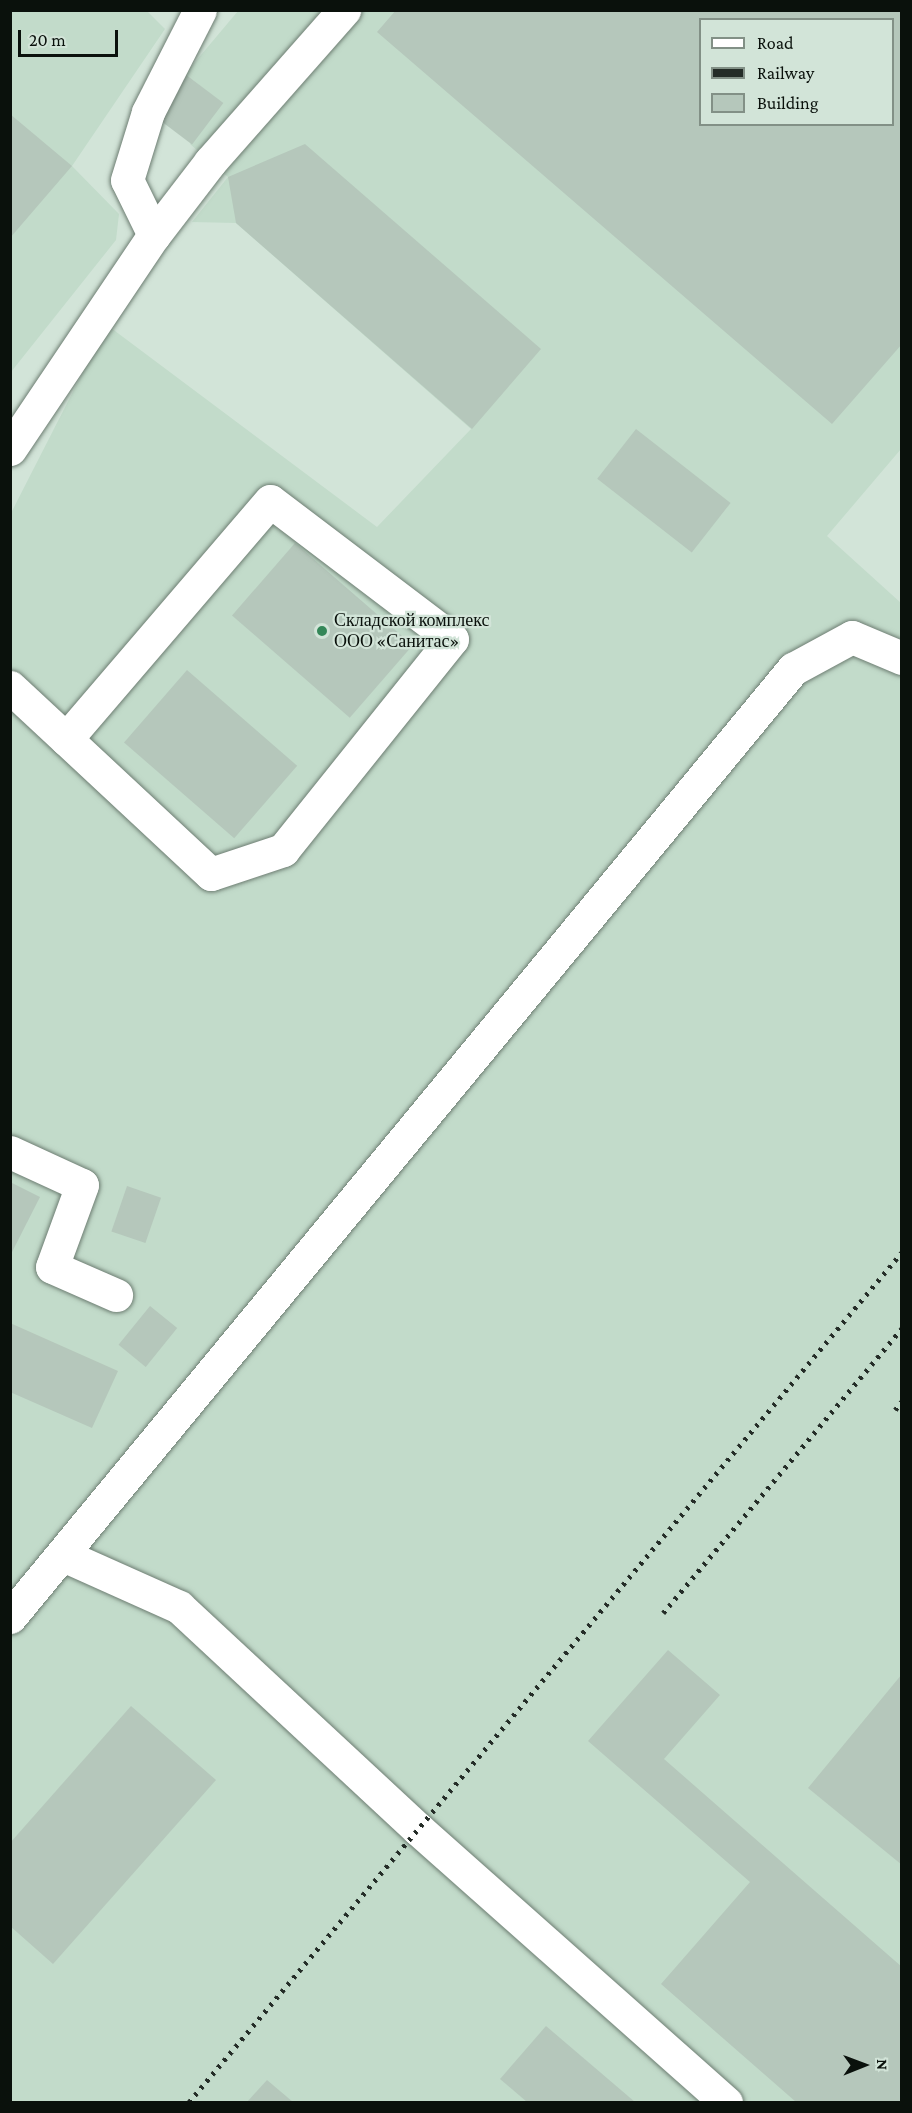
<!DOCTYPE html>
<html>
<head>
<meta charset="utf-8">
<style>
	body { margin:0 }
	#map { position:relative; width:912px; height:2113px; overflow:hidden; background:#d2e4d8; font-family:"Crimson Pro",serif }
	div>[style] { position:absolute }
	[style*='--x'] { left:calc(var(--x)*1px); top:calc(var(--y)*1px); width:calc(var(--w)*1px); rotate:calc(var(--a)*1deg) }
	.built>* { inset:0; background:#c2dbca }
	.building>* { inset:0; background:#b5c7bb; transform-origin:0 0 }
	.roads { filter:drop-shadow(0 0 2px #6d7d72) drop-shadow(0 0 2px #6d7d72) }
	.minor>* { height:33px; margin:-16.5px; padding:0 16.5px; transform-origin:16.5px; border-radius:16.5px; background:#fff }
	.rail>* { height:4.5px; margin-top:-2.25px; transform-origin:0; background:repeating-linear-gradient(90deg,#242c27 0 3px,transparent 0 9px) }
	.dots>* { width:16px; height:16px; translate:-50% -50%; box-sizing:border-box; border:3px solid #d2e4d8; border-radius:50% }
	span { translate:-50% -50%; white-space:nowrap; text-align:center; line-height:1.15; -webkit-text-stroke:4.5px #d2e4d8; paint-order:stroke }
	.poi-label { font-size:18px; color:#0a110c }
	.left { translate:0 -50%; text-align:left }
	.frame { position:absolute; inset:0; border:12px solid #0a110c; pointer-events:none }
	.legend { position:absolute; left:699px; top:18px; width:195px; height:108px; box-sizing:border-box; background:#d2e4d8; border:2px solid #829086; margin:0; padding:8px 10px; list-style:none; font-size:18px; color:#0a110c }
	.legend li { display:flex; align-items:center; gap:12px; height:30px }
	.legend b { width:30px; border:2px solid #829086 }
	.north { position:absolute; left:834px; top:2035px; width:60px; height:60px; -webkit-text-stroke:4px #d2e4d8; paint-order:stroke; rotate:89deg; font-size:16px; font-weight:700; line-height:24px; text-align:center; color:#0a110c }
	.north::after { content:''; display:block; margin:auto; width:21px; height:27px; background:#0a110c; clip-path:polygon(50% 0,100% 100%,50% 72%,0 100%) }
	.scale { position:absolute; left:18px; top:30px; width:100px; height:27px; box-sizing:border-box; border:3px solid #0a110c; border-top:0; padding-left:8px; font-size:18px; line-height:21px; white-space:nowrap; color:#0a110c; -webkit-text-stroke:4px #d2e4d8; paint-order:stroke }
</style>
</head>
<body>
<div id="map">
	<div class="built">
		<i style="clip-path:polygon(11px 11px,147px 11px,165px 29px,72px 166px,119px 214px,116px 240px,11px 372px)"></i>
		<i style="clip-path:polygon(evenodd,238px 11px,901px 11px,901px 449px,827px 536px,901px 603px,901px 2102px,11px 2102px,10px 515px,107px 325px,377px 527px,471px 429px,236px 223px,192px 222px,228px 177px,190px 144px,222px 103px,185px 74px,238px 11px,700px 20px,892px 20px,892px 124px,700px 124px,700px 20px)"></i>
	</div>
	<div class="building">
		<i style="clip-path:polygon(evenodd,396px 10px,902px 10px,902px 344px,832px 424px,377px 32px,396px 10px,700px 20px,892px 20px,892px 124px,700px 124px,700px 20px)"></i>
		<i style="left:185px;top:74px;width:48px;height:52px;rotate:37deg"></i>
		<i style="clip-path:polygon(10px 114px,72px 166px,10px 238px)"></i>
		<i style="clip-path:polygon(305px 144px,541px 349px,472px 429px,236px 223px,228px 177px)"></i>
		<i style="left:636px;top:429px;width:120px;height:63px;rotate:38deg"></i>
		<i style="left:295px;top:543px;width:156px;height:96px;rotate:41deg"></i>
		<i style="left:187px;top:670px;width:146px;height:96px;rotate:41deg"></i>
		<i style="clip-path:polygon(10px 1182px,40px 1197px,10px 1256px)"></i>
		<i style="left:127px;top:1186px;width:36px;height:48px;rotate:19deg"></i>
		<i style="left:150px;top:1306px;width:35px;height:50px;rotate:39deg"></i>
		<i style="clip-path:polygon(10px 1323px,118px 1371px,92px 1428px,10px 1392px)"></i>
		<i style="clip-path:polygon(668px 1650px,720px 1695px,664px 1759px,902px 1967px,902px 2102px,796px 2102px,661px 1984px,750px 1882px,588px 1741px)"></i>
		<i style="clip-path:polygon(902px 1674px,902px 1865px,808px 1788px)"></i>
		<i style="clip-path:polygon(131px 1706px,216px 1780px,53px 1964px,10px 1926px,10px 1843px)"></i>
		<i style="clip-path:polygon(546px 2026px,635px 2102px,527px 2102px,500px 2079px)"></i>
		<i style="clip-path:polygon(267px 2080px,293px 2102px,247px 2102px)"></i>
	</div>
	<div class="roads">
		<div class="minor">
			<i style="--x:154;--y:235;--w:92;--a:-52.5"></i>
			<i style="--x:210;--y:162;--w:203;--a:-48.6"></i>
			<i style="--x:10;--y:449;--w:258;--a:-56.1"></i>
			<i style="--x:154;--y:235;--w:61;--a:-116.1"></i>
			<i style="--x:127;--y:180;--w:71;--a:-72.8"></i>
			<i style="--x:148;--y:112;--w:114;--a:-63"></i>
			<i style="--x:10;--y:687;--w:76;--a:42.9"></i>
			<i style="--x:66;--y:739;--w:198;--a:43"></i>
			<i style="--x:211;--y:874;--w:76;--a:-18.4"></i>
			<i style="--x:283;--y:850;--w:270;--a:-51.3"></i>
			<i style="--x:452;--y:639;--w:228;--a:-142.8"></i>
			<i style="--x:270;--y:501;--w:313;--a:130.6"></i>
			<i style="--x:10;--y:1152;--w:79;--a:24.6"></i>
			<i style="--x:82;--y:1185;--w:87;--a:110.1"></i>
			<i style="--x:52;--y:1267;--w:70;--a:23.6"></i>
			<i style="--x:63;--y:1555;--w:127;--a:24.1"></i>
			<i style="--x:179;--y:1607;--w:326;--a:42.9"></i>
			<i style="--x:418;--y:1829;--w:412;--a:41.6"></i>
			<i style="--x:10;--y:1617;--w:1230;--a:-50.45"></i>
			<i style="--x:793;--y:669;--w:67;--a:-28.5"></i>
			<i style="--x:852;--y:637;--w:54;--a:22.8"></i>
		</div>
	</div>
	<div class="rail">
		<i style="--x:895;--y:1410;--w:11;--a:-52"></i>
		<i style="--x:663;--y:1613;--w:372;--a:-50"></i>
		<i style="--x:189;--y:2102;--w:1109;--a:-50.01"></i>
	</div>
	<div class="dots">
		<i style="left:322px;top:631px;background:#348758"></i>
	</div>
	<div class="poi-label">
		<span class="left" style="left:334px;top:631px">Складской комплекс<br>ООО «Санитас»</span>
	</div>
	<div class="frame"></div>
	<ul class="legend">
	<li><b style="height:8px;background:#fff"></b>Road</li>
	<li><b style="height:8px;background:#242c27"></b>Railway</li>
	<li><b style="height:16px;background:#b5c7bb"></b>Building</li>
	</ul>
	<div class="north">N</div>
	<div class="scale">20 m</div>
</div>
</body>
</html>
